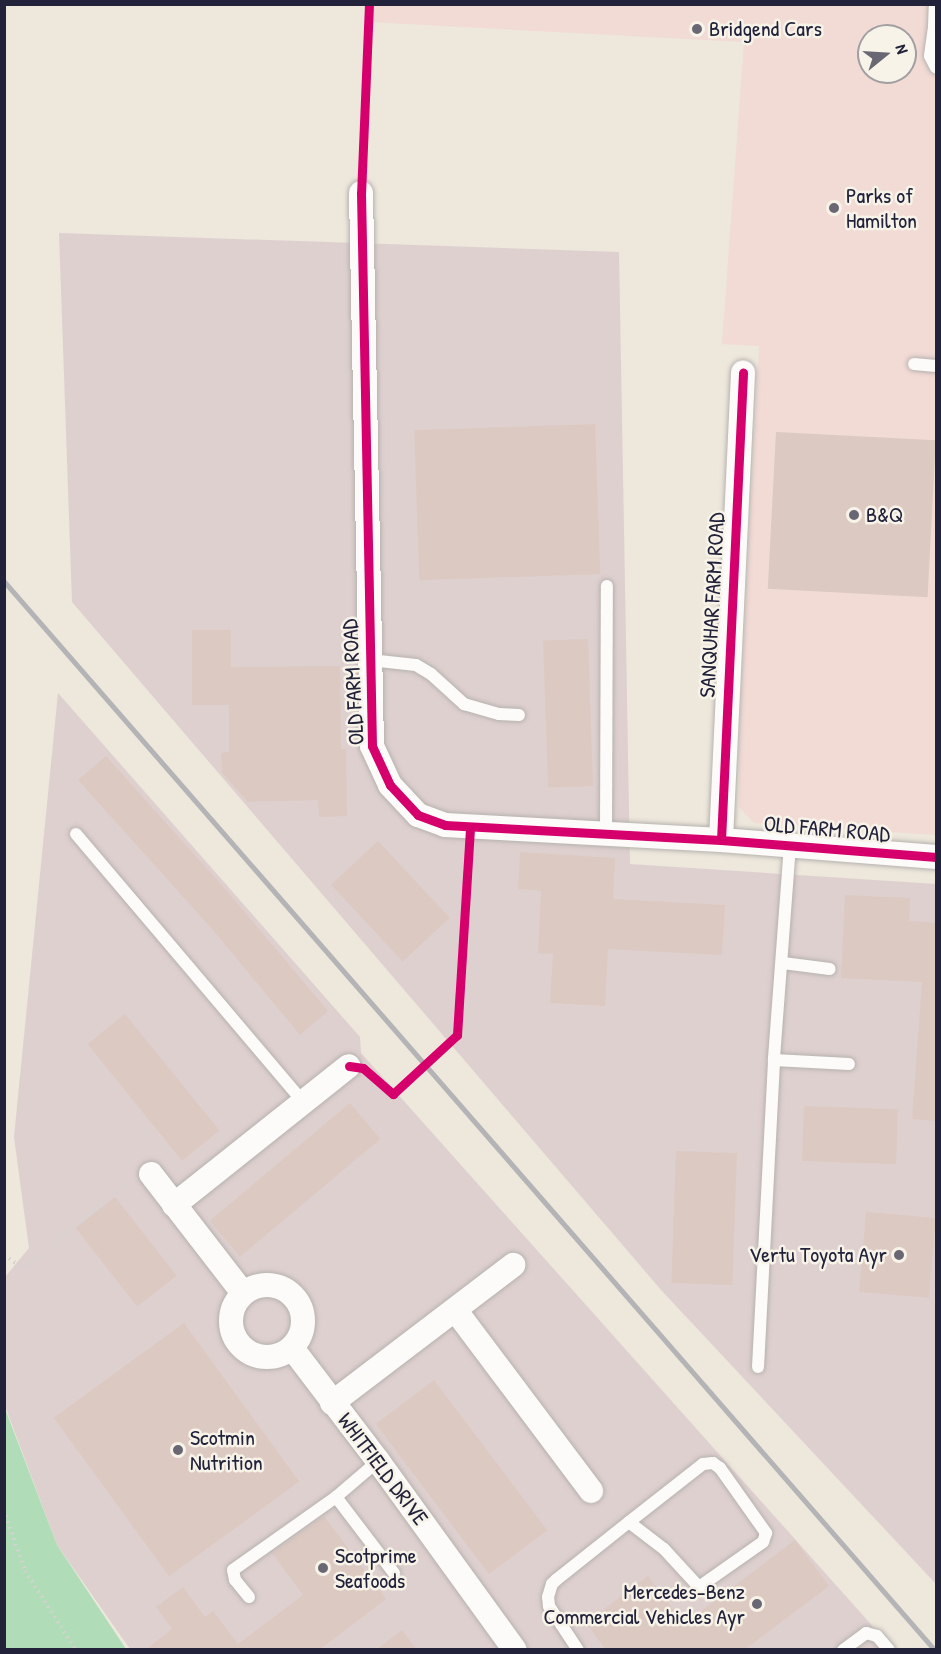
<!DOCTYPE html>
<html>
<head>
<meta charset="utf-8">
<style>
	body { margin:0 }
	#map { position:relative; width:941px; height:1654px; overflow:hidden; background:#ede7dc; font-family:"Patrick Hand",sans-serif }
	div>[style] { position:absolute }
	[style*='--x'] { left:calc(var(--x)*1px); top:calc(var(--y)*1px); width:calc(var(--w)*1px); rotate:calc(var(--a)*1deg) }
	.built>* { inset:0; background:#f2dad5 }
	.industrial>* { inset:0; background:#ded0cf }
	.green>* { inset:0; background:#b0ddb7 }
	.building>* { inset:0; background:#dcc9c2; transform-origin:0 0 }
	.path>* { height:4px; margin-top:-2px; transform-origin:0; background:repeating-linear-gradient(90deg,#d4d3d1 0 1.5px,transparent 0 6px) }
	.roads { filter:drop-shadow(0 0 2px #b6b2ae) drop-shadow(0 0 2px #b6b2ae) }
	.lane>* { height:12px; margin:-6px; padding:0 6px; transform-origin:6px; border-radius:6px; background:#fcfbfa }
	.street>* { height:24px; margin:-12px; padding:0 12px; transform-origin:12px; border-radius:12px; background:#fcfbfa }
	.street>.ring { margin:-12px; padding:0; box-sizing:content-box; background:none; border:24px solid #fcfbfa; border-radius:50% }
	.rail>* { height:4.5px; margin:-2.25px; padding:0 2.25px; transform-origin:2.25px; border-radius:2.25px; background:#b4b3b5 }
	.cycleway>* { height:9px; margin:-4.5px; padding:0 4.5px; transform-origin:4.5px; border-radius:4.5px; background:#d6006c }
	.dots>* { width:16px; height:16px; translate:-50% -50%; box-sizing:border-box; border:3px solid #f7f3e8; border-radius:50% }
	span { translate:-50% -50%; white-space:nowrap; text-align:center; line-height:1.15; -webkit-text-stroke:5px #f7f3e8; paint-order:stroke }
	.poi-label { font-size:22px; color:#22223b }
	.left { translate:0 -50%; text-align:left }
	.right { translate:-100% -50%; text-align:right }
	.street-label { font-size:22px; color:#22223b }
	.frame { position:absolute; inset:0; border:6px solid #22223b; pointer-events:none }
	.north { position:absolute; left:857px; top:24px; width:60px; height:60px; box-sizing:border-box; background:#f7f3e8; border:2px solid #a29fa3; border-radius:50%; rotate:72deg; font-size:16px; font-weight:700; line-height:24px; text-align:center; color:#22223b }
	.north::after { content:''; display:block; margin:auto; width:21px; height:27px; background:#696773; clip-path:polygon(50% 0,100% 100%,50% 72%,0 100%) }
</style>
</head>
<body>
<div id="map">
	<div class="built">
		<i style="clip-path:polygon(evenodd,371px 4px,936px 5px,936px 835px,754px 823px,739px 807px,739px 750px,759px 346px,722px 344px,744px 42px,370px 22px,371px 4px,869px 36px,905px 36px,905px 72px,869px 72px,869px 36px)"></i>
	</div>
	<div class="industrial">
		<i style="clip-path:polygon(59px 233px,619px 252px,630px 864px,936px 884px,936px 1584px,662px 1291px,72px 602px)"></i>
		<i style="clip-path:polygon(58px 693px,360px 1037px,361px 1053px,893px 1649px,130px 1649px,57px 1545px,5px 1406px,5px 1277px,29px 1248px,14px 1137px)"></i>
	</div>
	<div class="green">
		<i style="clip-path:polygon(4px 1406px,57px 1545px,126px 1649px,5px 1649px)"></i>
	</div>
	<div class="building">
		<i style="left:595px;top:424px;width:150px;height:181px;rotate:88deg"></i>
		<i style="left:776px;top:432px;width:160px;height:157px;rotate:3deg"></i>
		<i style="clip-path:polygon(192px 630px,231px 630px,231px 667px,340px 666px,341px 749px,346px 749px,347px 816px,319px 817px,318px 800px,248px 802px,222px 773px,221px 753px,229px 752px,229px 705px,192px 705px)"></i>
		<i style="left:588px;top:639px;width:147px;height:45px;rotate:88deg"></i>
		<i style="clip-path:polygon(106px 756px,227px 891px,328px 1011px,300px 1035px,212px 929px,78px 780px)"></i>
		<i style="left:378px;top:841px;width:105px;height:64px;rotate:47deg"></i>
		<i style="clip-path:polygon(520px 852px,615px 858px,613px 899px,725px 905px,722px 955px,608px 949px,605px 1006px,550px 1003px,553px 954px,538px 953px,541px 891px,518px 889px)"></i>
		<i style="clip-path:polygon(845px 895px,910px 898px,909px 921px,936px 923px,936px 1121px,912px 1119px,922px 982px,841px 978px)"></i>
		<i style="left:125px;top:1014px;width:150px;height:48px;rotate:51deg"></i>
		<i style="left:350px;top:1103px;width:47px;height:183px;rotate:50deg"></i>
		<i style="left:804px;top:1106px;width:94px;height:55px;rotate:2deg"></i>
		<i style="left:676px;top:1151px;width:61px;height:132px;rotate:2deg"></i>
		<i style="left:115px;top:1197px;width:100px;height:50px;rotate:52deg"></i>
		<i style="left:866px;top:1212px;width:70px;height:80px;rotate:5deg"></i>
		<i style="left:184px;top:1323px;width:196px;height:161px;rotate:54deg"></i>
		<i style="left:434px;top:1380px;width:188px;height:73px;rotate:53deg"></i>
		<i style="clip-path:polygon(324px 1516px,386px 1599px,319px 1650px,145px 1650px,172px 1629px,156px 1607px,183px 1587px,205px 1617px,213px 1611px,238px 1644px,303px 1595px,272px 1553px)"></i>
		<i style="clip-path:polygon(795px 1540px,829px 1586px,744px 1650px,606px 1650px,586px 1623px,648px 1576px,684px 1624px)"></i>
		<i style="clip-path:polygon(402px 1630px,417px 1650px,376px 1650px)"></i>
	</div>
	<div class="path">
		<i style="--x:4;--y:1255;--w:23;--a:34"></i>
		<i style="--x:23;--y:1268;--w:141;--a:-39"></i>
		<i style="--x:4;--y:1510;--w:65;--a:71"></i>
		<i style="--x:25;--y:1571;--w:94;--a:57.2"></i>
	</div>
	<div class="roads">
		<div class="lane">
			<i style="--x:936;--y:26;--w:2;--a:153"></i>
			<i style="--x:934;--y:27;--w:29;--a:98"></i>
			<i style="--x:930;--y:56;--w:13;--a:63"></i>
			<i style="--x:934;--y:27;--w:23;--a:-88"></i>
			<i style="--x:914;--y:364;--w:22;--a:5"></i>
			<i style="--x:370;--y:660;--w:46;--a:6.2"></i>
			<i style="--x:416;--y:665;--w:17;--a:31"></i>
			<i style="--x:431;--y:674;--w:45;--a:42.3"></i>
			<i style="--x:464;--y:704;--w:36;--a:16"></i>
			<i style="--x:499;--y:714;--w:20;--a:3"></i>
			<i style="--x:76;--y:834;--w:351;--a:49.7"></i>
			<i style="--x:606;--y:835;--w:249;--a:-89.8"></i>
			<i style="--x:790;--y:845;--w:216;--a:94.3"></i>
			<i style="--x:774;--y:1060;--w:75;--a:3.1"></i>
			<i style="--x:783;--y:963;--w:47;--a:7.3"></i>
			<i style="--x:758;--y:1367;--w:307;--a:-87"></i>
			<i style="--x:336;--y:1497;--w:96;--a:52.7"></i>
			<i style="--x:249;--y:1597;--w:22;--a:-129"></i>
			<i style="--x:235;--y:1580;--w:10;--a:-101"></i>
			<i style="--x:233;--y:1570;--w:126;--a:-35.3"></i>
			<i style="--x:336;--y:1497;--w:55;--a:-40.6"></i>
			<i style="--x:578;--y:1650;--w:53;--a:-123.4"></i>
			<i style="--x:549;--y:1606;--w:9;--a:-96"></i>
			<i style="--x:548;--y:1597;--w:14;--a:-73"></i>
			<i style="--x:552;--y:1584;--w:6;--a:-45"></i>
			<i style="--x:556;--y:1580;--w:93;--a:-38.5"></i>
			<i style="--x:629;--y:1522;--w:94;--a:-38.1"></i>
			<i style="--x:703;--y:1464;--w:10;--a:-6"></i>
			<i style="--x:713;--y:1463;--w:9;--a:36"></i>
			<i style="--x:720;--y:1468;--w:80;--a:54.7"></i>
			<i style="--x:766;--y:1533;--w:9;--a:108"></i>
			<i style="--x:763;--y:1542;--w:78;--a:144.9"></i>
			<i style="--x:699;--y:1587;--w:52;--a:-132.6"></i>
			<i style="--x:664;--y:1549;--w:44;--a:-142.4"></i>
			<i style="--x:843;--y:1650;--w:29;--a:-36"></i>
			<i style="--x:866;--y:1633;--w:11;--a:15"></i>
			<i style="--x:877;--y:1636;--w:18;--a:49"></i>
		</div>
		<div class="street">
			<i style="--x:361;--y:193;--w:553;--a:88.86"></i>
			<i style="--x:372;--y:746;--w:43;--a:65.2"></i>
			<i style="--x:390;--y:785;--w:41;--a:47"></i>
			<i style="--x:418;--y:815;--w:29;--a:20"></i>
			<i style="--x:445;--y:825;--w:276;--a:3.1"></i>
			<i style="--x:721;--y:840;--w:216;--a:4.5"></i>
			<i style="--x:721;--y:840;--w:468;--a:-87.3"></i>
			<i style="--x:151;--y:1174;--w:150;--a:52.3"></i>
			<i style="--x:174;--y:1205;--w:223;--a:-38.5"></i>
			<i class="ring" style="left:231px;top:1285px;width:48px;height:48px"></i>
			<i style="--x:456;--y:1311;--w:225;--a:53.1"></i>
			<i style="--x:292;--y:1348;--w:142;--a:52.7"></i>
			<i style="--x:378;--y:1461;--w:233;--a:54.1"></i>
			<i style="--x:332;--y:1403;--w:228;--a:-37.3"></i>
		</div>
	</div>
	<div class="rail">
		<i style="--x:4;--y:581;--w:1418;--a:48.95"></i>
	</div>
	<div class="cycleway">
		<i style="--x:369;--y:4;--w:189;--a:92.4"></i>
		<i style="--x:361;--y:193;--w:553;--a:88.86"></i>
		<i style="--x:372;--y:746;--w:43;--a:65.2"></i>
		<i style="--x:390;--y:785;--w:41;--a:47"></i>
		<i style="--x:418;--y:815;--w:29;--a:20"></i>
		<i style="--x:445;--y:825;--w:276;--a:3.1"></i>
		<i style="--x:721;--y:840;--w:216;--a:4.5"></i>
		<i style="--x:721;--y:840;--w:468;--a:-87.3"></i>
		<i style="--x:349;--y:1066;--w:14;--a:8"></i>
		<i style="--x:363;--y:1068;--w:40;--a:41"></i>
		<i style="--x:393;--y:1094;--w:87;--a:-42.7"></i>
		<i style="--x:457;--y:1035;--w:208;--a:-86.4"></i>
	</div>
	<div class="dots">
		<i style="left:697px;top:29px;background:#696773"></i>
		<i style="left:834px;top:208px;background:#696773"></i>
		<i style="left:854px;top:515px;background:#696773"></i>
		<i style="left:899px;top:1255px;background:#696773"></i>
		<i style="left:178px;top:1450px;background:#696773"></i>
		<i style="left:323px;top:1568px;background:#696773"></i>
		<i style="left:757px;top:1604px;background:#696773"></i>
	</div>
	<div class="poi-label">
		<span class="left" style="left:709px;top:29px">Bridgend Cars</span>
		<span class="left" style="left:846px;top:208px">Parks of<br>Hamilton</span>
		<span class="left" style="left:866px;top:515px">B&amp;Q</span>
		<span class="right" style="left:887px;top:1255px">Vertu Toyota Ayr</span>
		<span class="left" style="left:190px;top:1450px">Scotmin<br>Nutrition</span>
		<span class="left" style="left:335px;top:1568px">Scotprime<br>Seafoods</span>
		<span class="right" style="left:745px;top:1604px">Mercedes-Benz<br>Commercial Vehicles Ayr</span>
	</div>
	<div class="street-label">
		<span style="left:712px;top:605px;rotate:-87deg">SANQUHAR FARM ROAD</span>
		<span style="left:353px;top:682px;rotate:-93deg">OLD FARM ROAD</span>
		<span style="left:827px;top:829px;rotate:5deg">OLD FARM ROAD</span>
		<span style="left:383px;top:1469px;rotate:53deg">WHITFIELD DRIVE</span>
	</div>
	<div class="frame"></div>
	<div class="north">N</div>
</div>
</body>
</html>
